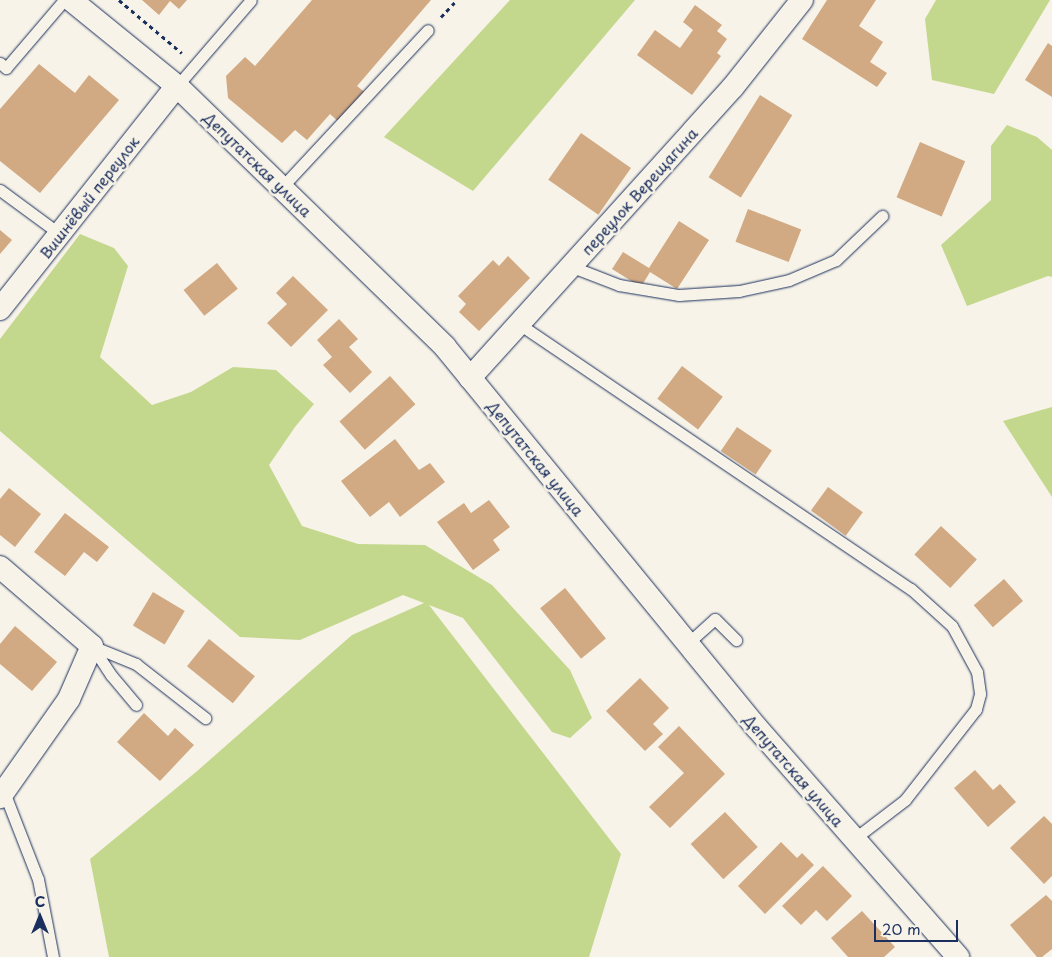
<!DOCTYPE html>
<html>
<head>
<meta charset="utf-8">
<style>
	body { margin:0 }
	#map { position:relative; width:1052px; height:957px; overflow:hidden; background:#f7f3e8; font-family:"Playpen Sans",sans-serif }
	div>[style] { position:absolute }
	[style*='--x'] { left:calc(var(--x)*1px); top:calc(var(--y)*1px); width:calc(var(--w)*1px); rotate:calc(var(--a)*1deg) }
	.green>* { inset:0; background:#c3d88d }
	.building>* { inset:0; background:#d1a982; transform-origin:0 0 }
	.path>* { height:3px; margin-top:-1.5px; transform-origin:0; background:repeating-linear-gradient(90deg,#1b2f5e 0 4px,transparent 0 8px) }
	.roads { filter:drop-shadow(0 0 1px #1b2f5e) drop-shadow(0 0 1px #1b2f5e) }
	.lane>* { height:11px; margin:-5.5px; padding:0 5.5px; transform-origin:5.5px; border-radius:5.5px; background:#f7f3e8 }
	.street>* { height:22px; margin:-11px; padding:0 11px; transform-origin:11px; border-radius:11px; background:#f7f3e8 }
	span { translate:-50% -50%; white-space:nowrap; text-align:center; line-height:1.15; -webkit-text-stroke:5px #f7f3e8; paint-order:stroke }
	.street-label { font-size:15px; color:#1b2f5e }
	.north { position:absolute; left:15px; top:892px; width:50px; height:50px; -webkit-text-stroke:4px #f7f3e8; paint-order:stroke; rotate:0deg; font-size:14px; font-weight:700; line-height:20px; text-align:center; color:#1b2f5e }
	.north::after { content:''; display:block; margin:auto; width:18px; height:22px; background:#1b2f5e; clip-path:polygon(50% 0,100% 100%,50% 72%,0 100%) }
	.scale { position:absolute; left:874px; top:920px; width:84px; height:22px; box-sizing:border-box; border:2px solid #1b2f5e; border-top:0; padding-left:6px; font-size:15px; line-height:18px; white-space:nowrap; color:#1b2f5e; -webkit-text-stroke:4px #f7f3e8; paint-order:stroke }
</style>
</head>
<body>
<div id="map">
	<div class="green">
		<i style="clip-path:polygon(510px 0,635px 0,473px 191px,384px 137px)"></i>
		<i style="clip-path:polygon(936px 0,1050px 0,994px 94px,932px 80px,925px 19px)"></i>
		<i style="clip-path:polygon(1007px 125px,1037px 137px,1052px 150px,1052px 277px,1048px 276px,967px 306px,941px 245px,991px 200px,991px 146px)"></i>
		<i style="clip-path:polygon(80px 234px,114px 248px,128px 266px,100px 357px,152px 405px,191px 392px,233px 367px,276px 370px,314px 404px,295px 427px,269px 465px,302px 526px,358px 544px,425px 545px,492px 585px,570px 670px,592px 718px,570px 738px,552px 732px,463px 618px,429px 605px,621px 854px,589px 957px,109px 957px,90px 859px,196px 772px,352px 635px,424px 603px,403px 595px,300px 640px,240px 637px,0 431px,0 339px)"></i>
		<i style="clip-path:polygon(1052px 407px,1052px 497px,1003px 421px)"></i>
	</div>
	<div class="building">
		<i style="clip-path:polygon(142px 0,187px 0,179px 9px,170px 1px,159px 15px)"></i>
		<i style="clip-path:polygon(312px 0,431px 0,357px 86px,367px 94px,341px 124px,330px 114px,307px 140px,295px 130px,282px 143px,228px 98px,226px 76px,245px 57px,255px 66px)"></i>
		<i style="clip-path:polygon(827px 0,876px 0,859px 26px,883px 42px,870px 62px,887px 73px,877px 87px,802px 39px)"></i>
		<i style="clip-path:polygon(695px 5px,722px 25px,717px 31px,727px 39px,717px 53px,721px 56px,692px 95px,637px 55px,655px 30px,680px 48px,693px 30px,683px 22px)"></i>
		<i style="clip-path:polygon(1048px 43px,1052px 46px,1052px 97px,1025px 80px)"></i>
		<i style="clip-path:polygon(39px 64px,75px 93px,89px 75px,119px 100px,40px 193px,0 161px,0 109px)"></i>
		<i style="left:760px;top:95px;width:38px;height:97px;rotate:32deg"></i>
		<i style="left:581px;top:133px;width:61px;height:57px;rotate:35deg"></i>
		<i style="left:920px;top:142px;width:49px;height:60px;rotate:23deg"></i>
		<i style="left:748px;top:209px;width:57px;height:35px;rotate:21deg"></i>
		<i style="clip-path:polygon(679px 221px,709px 240px,677px 289px,650px 272px,641px 287px,612px 269px,623px 252px,649px 268px)"></i>
		<i style="clip-path:polygon(0 230px,12px 240px,0 254px)"></i>
		<i style="clip-path:polygon(508px 256px,530px 278px,479px 331px,459px 312px,466px 304px,458px 296px,493px 260px,499px 266px)"></i>
		<i style="left:217px;top:263px;width:33px;height:43px;rotate:51deg"></i>
		<i style="clip-path:polygon(293px 276px,328px 310px,291px 347px,267px 323px,287px 304px,276px 293px)"></i>
		<i style="clip-path:polygon(339px 319px,358px 339px,349px 347px,372px 372px,350px 393px,323px 365px,332px 357px,317px 340px)"></i>
		<i style="left:682px;top:366px;width:51px;height:41px;rotate:37deg"></i>
		<i style="left:390px;top:376px;width:38px;height:68px;rotate:48deg"></i>
		<i style="left:737px;top:427px;width:42px;height:29px;rotate:34deg"></i>
		<i style="clip-path:polygon(395px 439px,419px 470px,430px 463px,445px 482px,400px 517px,389px 502px,370px 517px,341px 481px)"></i>
		<i style="left:828px;top:487px;width:43px;height:29px;rotate:36deg"></i>
		<i style="clip-path:polygon(9px 488px,41px 514px,15px 547px,0 535px,0 499px)"></i>
		<i style="clip-path:polygon(489px 500px,510px 527px,493px 540px,500px 550px,473px 570px,437px 522px,464px 503px,471px 513px)"></i>
		<i style="clip-path:polygon(65px 513px,109px 547px,97px 562px,84px 552px,65px 576px,34px 552px)"></i>
		<i style="left:941px;top:526px;width:49px;height:39px;rotate:43deg"></i>
		<i style="left:1004px;top:579px;width:29px;height:40px;rotate:49deg"></i>
		<i style="left:565px;top:588px;width:65px;height:32px;rotate:51deg"></i>
		<i style="left:153px;top:592px;width:37px;height:39px;rotate:31deg"></i>
		<i style="clip-path:polygon(15px 626px,57px 662px,32px 691px,0 664px,0 644px)"></i>
		<i style="left:209px;top:639px;width:59px;height:35px;rotate:39deg"></i>
		<i style="clip-path:polygon(640px 678px,669px 708px,653px 724px,663px 734px,645px 751px,606px 711px)"></i>
		<i style="clip-path:polygon(144px 713px,168px 736px,175px 728px,194px 745px,160px 781px,117px 742px)"></i>
		<i style="clip-path:polygon(679px 726px,725px 774px,670px 828px,649px 807px,684px 773px,658px 747px)"></i>
		<i style="clip-path:polygon(975px 770px,993px 790px,1000px 784px,1016px 802px,988px 827px,954px 788px)"></i>
		<i style="left:725px;top:812px;width:48px;height:47px;rotate:47deg"></i>
		<i style="clip-path:polygon(1044px 816px,1052px 824px,1052px 876px,1044px 884px,1010px 848px)"></i>
		<i style="clip-path:polygon(781px 842px,797px 858px,802px 853px,814px 865px,765px 914px,738px 886px)"></i>
		<i style="clip-path:polygon(823px 866px,852px 896px,827px 921px,816px 910px,801px 925px,782px 906px)"></i>
		<i style="clip-path:polygon(1046px 895px,1052px 901px,1052px 949px,1042px 957px,1037px 957px,1010px 925px)"></i>
		<i style="clip-path:polygon(862px 911px,895px 947px,884px 957px,848px 957px,831px 938px)"></i>
	</div>
	<div class="path">
		<i style="--x:119;--y:0;--w:82;--a:40.1"></i>
		<i style="--x:441;--y:17;--w:23;--a:-47"></i>
	</div>
	<div class="roads">
		<div class="lane">
			<i style="--x:0;--y:63;--w:8;--a:40"></i>
			<i style="--x:6;--y:68;--w:89;--a:-49.5"></i>
			<i style="--x:177;--y:86;--w:113;--a:-49.3"></i>
			<i style="--x:282;--y:187;--w:214;--a:-47.1"></i>
			<i style="--x:0;--y:190;--w:74;--a:36.3"></i>
			<i style="--x:570;--y:266;--w:53;--a:21.2"></i>
			<i style="--x:619;--y:285;--w:61;--a:9.5"></i>
			<i style="--x:679;--y:295;--w:60;--a:-3.8"></i>
			<i style="--x:739;--y:291;--w:51;--a:-12.4"></i>
			<i style="--x:789;--y:280;--w:51;--a:-23.1"></i>
			<i style="--x:836;--y:260;--w:64;--a:-43.7"></i>
			<i style="--x:519;--y:324;--w:473;--a:34.1"></i>
			<i style="--x:911;--y:589;--w:55;--a:42.1"></i>
			<i style="--x:952;--y:626;--w:52;--a:61.5"></i>
			<i style="--x:977;--y:672;--w:22;--a:82"></i>
			<i style="--x:980;--y:694;--w:16;--a:105"></i>
			<i style="--x:976;--y:709;--w:115;--a:128"></i>
			<i style="--x:905;--y:800;--w:64;--a:142.6"></i>
			<i style="--x:688;--y:643;--w:36;--a:-42"></i>
			<i style="--x:715;--y:619;--w:30;--a:45"></i>
			<i style="--x:92;--y:646;--w:48;--a:22.2"></i>
			<i style="--x:136;--y:664;--w:88;--a:38"></i>
			<i style="--x:92;--y:646;--w:35;--a:57"></i>
			<i style="--x:111;--y:675;--w:39;--a:50"></i>
			<i style="--x:4;--y:792;--w:93;--a:68.7"></i>
			<i style="--x:38;--y:879;--w:79;--a:79.1"></i>
		</div>
		<div class="street">
			<i style="--x:71;--y:0;--w:136;--a:39.1"></i>
			<i style="--x:177;--y:86;--w:374;--a:44.2"></i>
			<i style="--x:445;--y:347;--w:492;--a:50.7"></i>
			<i style="--x:757;--y:728;--w:305;--a:48.7"></i>
			<i style="--x:0;--y:309;--w:285;--a:-51.6"></i>
			<i style="--x:470;--y:378;--w:392;--a:-47.9"></i>
			<i style="--x:733;--y:87;--w:111;--a:-51.6"></i>
			<i style="--x:0;--y:567;--w:121;--a:40.7"></i>
			<i style="--x:92;--y:646;--w:58;--a:113.5"></i>
			<i style="--x:69;--y:699;--w:120;--a:125.1"></i>
		</div>
	</div>
	<div class="street-label">
		<span style="left:258px;top:164px;rotate:44deg">Депутатская улица</span>
		<span style="left:639px;top:191px;rotate:-48deg">переулок Верещагина</span>
		<span style="left:89px;top:197px;rotate:-52deg">Вишнёвый переулок</span>
		<span style="left:536px;top:458px;rotate:51deg">Депутатская улица</span>
		<span style="left:794px;top:770px;rotate:49deg">Депутатская улица</span>
	</div>
	<div class="north">С</div>
	<div class="scale">20 m</div>
</div>
</body>
</html>
